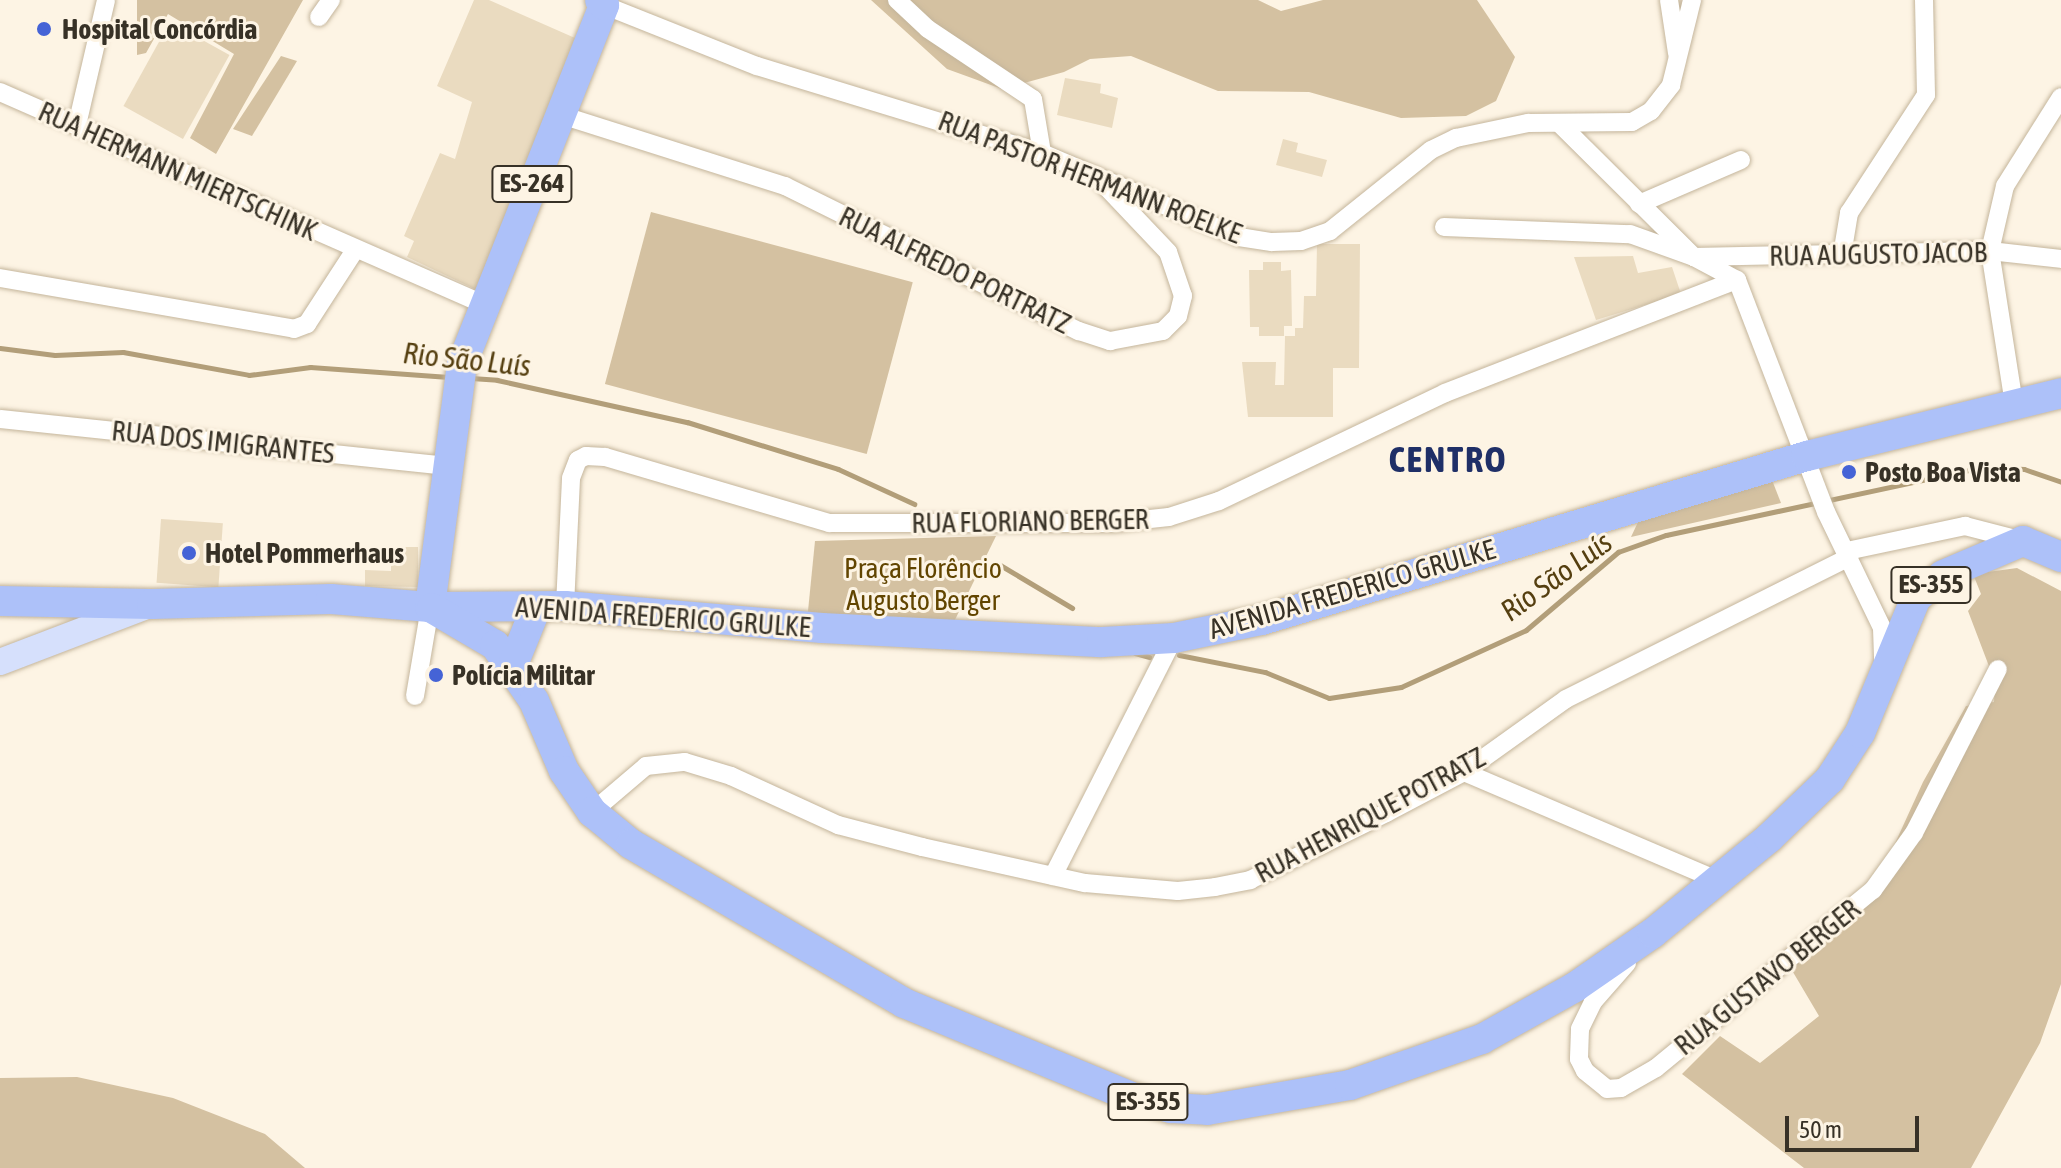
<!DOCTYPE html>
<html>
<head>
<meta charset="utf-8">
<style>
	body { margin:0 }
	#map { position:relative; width:2061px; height:1168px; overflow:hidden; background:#fdf4e4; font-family:"Asap Condensed",sans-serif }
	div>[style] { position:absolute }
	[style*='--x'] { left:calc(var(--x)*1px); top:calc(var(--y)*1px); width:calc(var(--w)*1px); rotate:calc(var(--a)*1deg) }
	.green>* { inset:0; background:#d4c1a1; transform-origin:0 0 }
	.stream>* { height:5px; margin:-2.5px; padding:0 2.5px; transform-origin:2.5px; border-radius:2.5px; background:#b29e79 }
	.building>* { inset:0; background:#eadbc0; transform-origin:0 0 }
	.roads { filter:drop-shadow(0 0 2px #c4b59b) drop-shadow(0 0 2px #c4b59b) }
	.street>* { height:18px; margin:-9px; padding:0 9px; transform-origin:9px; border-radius:9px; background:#fff }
	.secondary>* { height:26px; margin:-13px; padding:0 13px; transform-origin:13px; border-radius:13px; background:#d6e0fc }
	.primary>* { height:30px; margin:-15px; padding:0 15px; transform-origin:15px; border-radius:15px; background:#adc1f9 }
	.dots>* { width:22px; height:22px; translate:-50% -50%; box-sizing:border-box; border:4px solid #fdf4e4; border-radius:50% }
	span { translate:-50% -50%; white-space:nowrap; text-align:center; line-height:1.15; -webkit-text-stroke:6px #fdf4e4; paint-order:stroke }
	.shield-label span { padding:2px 6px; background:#fdf4e4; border:2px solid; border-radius:6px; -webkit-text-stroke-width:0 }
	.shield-label { font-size:26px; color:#373126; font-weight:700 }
	.poi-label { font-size:28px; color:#373126; font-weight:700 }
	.left { translate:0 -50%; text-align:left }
	.street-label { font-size:28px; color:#373126 }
	.park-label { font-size:28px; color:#624500 }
	.water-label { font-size:30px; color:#553f10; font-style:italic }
	.district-label { font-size:36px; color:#1f2f67; font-weight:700; letter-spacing:2px }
	.scale { position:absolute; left:1785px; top:1116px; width:134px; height:36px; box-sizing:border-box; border:4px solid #373126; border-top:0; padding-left:10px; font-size:24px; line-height:28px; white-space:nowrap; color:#373126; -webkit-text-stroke:6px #fdf4e4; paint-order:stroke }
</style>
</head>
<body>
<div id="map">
	<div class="green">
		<i style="clip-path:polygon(137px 0,303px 0,216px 154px,190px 138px,234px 54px,168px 14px,146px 53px,137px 55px)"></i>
		<i style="clip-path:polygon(871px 0,1258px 0,1281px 11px,1323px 0,1477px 0,1515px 57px,1496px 101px,1466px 116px,1401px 118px,1309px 92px,1218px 91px,1131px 56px,1090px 59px,1064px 72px,1002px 89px,947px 69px)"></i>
		<i style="clip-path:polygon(281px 56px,297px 61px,252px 136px,233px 129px)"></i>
		<i style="left:651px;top:212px;width:271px;height:178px;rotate:15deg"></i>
		<i style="clip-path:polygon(1772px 480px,1781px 503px,1631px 537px,1638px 522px)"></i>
		<i style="clip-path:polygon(996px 536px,950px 630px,807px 621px,815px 541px)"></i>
		<i style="clip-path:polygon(2017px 568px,2061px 591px,2061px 984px,2040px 1043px,1971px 1168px,1804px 1168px,1682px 1074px,1720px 1036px,1760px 1063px,1819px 1016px,1787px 962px,1882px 872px,1923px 782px,1966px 706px,1994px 702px,1995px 682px,1968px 611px,1981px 594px,1973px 574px)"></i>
		<i style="clip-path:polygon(77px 1077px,173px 1098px,265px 1134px,305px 1168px,0 1168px,0 1078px)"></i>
	</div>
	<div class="stream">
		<i style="--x:0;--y:348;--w:55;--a:7.3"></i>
		<i style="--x:55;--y:355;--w:68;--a:-2.5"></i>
		<i style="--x:123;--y:352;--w:128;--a:10.3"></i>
		<i style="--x:249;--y:375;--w:62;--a:-7.5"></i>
		<i style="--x:310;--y:367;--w:139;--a:4.1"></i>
		<i style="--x:471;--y:378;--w:26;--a:4"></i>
		<i style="--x:497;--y:380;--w:195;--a:12.5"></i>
		<i style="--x:687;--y:422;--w:158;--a:17.3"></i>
		<i style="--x:838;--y:469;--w:84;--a:24.7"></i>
		<i style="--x:1000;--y:565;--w:84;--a:30.8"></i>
		<i style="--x:1135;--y:653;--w:15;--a:16"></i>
		<i style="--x:1179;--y:655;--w:88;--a:11.2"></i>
		<i style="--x:1265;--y:672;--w:69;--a:22.1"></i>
		<i style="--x:1329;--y:698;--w:73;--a:-8.7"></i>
		<i style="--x:1401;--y:687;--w:137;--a:-24.5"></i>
		<i style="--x:1526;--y:630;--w:121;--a:-40.3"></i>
		<i style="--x:1618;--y:552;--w:51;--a:-19.5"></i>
		<i style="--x:1666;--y:535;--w:325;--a:-12.1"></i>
		<i style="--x:1984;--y:467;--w:40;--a:2.9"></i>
		<i style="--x:2024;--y:469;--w:39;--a:19"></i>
	</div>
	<div class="building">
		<i style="clip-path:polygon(474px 0,489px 0,575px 38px,477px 290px,407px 257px,414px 241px,404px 236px,440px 153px,455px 159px,472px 102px,437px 86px)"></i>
		<i style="left:170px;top:22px;width:68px;height:96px;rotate:29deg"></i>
		<i style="clip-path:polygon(1065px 78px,1101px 84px,1100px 93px,1118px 98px,1112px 128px,1057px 115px)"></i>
		<i style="clip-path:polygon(1283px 139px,1298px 143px,1296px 152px,1327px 160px,1322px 177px,1276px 165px)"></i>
		<i style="clip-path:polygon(1317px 244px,1360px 244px,1359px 368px,1333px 368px,1333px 417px,1248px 417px,1242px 362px,1276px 362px,1275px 385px,1284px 385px,1285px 336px,1295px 336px,1295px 328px,1303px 328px,1304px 296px,1316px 296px)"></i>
		<i style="clip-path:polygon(1633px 256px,1638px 273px,1672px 267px,1681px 294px,1596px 320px,1574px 257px)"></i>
		<i style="clip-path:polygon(1263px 262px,1281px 262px,1281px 271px,1291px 270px,1292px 326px,1284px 326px,1284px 336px,1259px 336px,1259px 327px,1250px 327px,1249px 270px,1263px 270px)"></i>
		<i style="left:161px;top:519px;width:62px;height:64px;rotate:4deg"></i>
		<i style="clip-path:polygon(391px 547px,418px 547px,418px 587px,365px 586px,365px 570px,391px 571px)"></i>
	</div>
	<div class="roads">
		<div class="street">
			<i style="--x:897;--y:0;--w:42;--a:43.1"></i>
			<i style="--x:928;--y:29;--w:126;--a:33.7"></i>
			<i style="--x:1033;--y:99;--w:55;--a:80.5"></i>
			<i style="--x:1669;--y:0;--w:54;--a:81.4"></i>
			<i style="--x:596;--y:2;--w:173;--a:21.7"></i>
			<i style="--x:757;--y:66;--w:298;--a:17"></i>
			<i style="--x:1042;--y:153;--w:214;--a:23.1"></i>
			<i style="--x:1239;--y:237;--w:33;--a:9"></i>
			<i style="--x:1272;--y:242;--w:29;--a:-2"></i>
			<i style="--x:1301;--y:241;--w:31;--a:-19"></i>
			<i style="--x:1330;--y:231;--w:129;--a:-38.7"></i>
			<i style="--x:1431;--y:150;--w:28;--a:-26"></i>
			<i style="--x:1456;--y:138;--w:74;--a:-11.8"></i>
			<i style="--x:1528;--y:123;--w:104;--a:-0.6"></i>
			<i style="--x:1632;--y:122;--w:22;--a:-30"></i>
			<i style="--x:1651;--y:111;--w:33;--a:-52"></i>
			<i style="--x:1671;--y:85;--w:88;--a:-76.1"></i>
			<i style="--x:319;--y:17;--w:21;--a:-55"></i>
			<i style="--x:0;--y:92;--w:527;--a:23.7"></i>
			<i style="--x:561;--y:115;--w:235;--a:17.6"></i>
			<i style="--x:785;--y:186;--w:328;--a:26.3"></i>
			<i style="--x:1079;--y:331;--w:33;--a:18"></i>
			<i style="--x:1110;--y:341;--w:54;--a:-10.7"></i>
			<i style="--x:1163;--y:331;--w:21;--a:-45"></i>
			<i style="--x:1178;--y:316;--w:21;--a:-76"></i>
			<i style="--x:1183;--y:296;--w:46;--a:-108.8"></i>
			<i style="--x:1168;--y:252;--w:105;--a:-133.5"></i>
			<i style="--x:1560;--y:124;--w:189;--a:44.8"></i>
			<i style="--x:1694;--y:257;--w:49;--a:28.1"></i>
			<i style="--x:1737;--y:280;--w:248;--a:69"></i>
			<i style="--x:1826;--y:512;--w:129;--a:64.2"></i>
			<i style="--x:1882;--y:628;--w:36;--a:88"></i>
			<i style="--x:77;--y:125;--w:128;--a:-76.9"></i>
			<i style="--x:1639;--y:204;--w:111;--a:-23.3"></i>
			<i style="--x:1444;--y:227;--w:186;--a:2.2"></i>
			<i style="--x:1630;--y:234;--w:68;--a:19.8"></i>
			<i style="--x:1694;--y:257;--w:296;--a:-1.2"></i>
			<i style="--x:1990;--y:251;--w:71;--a:6.4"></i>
			<i style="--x:1842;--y:255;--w:43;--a:-80.5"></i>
			<i style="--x:1849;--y:213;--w:141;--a:-56.9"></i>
			<i style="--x:1926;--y:95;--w:95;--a:-91.2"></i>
			<i style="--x:0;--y:278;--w:298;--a:9.8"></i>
			<i style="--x:294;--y:329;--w:14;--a:-21"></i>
			<i style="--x:307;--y:324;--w:88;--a:-57"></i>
			<i style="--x:2014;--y:404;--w:155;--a:-98.9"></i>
			<i style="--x:1990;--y:251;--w:67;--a:-77"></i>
			<i style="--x:2005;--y:186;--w:105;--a:-57.8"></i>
			<i style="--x:0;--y:419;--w:448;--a:6"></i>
			<i style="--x:1847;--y:551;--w:121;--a:-12"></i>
			<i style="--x:1965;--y:526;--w:60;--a:14.5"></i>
			<i style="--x:565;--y:606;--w:128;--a:-87.3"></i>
			<i style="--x:571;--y:478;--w:19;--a:-69"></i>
			<i style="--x:578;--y:460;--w:9;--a:-27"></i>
			<i style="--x:586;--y:456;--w:19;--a:3"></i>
			<i style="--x:605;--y:457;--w:234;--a:16.4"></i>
			<i style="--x:829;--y:523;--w:284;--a:0"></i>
			<i style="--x:1113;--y:523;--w:56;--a:-6.1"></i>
			<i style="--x:1169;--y:517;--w:52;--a:-17.7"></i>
			<i style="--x:1219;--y:501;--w:250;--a:-25.5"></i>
			<i style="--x:1445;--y:393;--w:313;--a:-21.2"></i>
			<i style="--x:415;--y:696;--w:90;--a:-80.4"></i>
			<i style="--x:1464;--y:772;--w:275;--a:23.1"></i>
			<i style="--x:592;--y:812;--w:71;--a:-40.4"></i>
			<i style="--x:646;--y:766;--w:39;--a:-6"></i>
			<i style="--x:685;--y:762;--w:48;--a:16.9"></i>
			<i style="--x:731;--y:776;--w:118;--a:24.6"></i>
			<i style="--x:838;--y:825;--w:87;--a:14.7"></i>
			<i style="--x:922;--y:847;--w:167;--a:12.5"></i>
			<i style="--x:1085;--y:883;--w:93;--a:4.9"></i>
			<i style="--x:1178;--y:891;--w:37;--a:-6"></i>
			<i style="--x:1215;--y:887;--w:36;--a:-11"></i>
			<i style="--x:1250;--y:880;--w:152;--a:-26.2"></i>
			<i style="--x:1386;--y:813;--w:88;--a:-27.7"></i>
			<i style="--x:1464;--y:772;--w:125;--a:-35.6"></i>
			<i style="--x:1566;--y:699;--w:317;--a:-26.6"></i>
			<i style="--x:1053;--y:876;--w:267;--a:-63.1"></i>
			<i style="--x:1627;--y:963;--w:52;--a:131.1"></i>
			<i style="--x:1593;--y:1002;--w:30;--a:116"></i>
			<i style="--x:1580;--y:1029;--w:30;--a:92"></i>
			<i style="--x:1579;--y:1059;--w:13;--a:63"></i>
			<i style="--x:1585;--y:1071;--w:28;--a:39"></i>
			<i style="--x:1607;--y:1089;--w:14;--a:-4"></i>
			<i style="--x:1621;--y:1088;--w:40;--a:-29.7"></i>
			<i style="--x:1656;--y:1068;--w:281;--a:-39.4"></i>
			<i style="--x:1873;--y:890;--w:70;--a:-54.3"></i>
			<i style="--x:1914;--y:833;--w:184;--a:-62.9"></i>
		</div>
		<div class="secondary">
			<i style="--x:0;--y:662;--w:163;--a:-20.9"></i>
		</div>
		<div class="primary">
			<i style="--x:0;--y:601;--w:152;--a:1.1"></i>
			<i style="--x:152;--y:604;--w:179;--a:-1.6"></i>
			<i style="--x:331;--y:599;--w:99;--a:4.6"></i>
			<i style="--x:430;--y:607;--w:135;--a:-0.4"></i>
			<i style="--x:565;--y:606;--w:258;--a:4.9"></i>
			<i style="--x:822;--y:628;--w:280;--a:2.9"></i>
			<i style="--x:1102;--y:642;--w:72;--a:-3.2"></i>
			<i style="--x:1174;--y:638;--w:90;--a:-11.6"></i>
			<i style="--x:1262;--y:620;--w:569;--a:-16.75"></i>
			<i style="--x:1807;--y:456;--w:262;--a:-13.9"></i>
			<i style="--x:430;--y:607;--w:245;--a:-82.5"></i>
			<i style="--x:462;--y:364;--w:386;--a:-68.4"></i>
			<i style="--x:604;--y:5;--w:6;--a:-129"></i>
			<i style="--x:432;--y:608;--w:73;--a:30.4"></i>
			<i style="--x:495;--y:645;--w:68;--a:55.1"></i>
			<i style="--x:534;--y:701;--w:76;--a:66.8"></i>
			<i style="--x:564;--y:771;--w:50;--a:55.7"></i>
			<i style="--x:592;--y:812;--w:50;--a:39.4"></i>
			<i style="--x:631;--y:844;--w:316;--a:30.2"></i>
			<i style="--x:904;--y:1003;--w:250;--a:22.4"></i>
			<i style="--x:1135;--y:1098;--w:37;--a:16"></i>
			<i style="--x:1171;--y:1108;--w:36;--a:3"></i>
			<i style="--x:1207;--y:1110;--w:145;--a:-9.9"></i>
			<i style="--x:1350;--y:1085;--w:140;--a:-19.2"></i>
			<i style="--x:1482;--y:1039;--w:107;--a:-29.2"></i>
			<i style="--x:1575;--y:987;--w:95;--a:-34.7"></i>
			<i style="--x:1653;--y:933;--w:150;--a:-39.3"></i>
			<i style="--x:1769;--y:838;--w:85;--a:-44"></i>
			<i style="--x:1830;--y:779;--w:55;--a:-56.9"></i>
			<i style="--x:1860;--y:733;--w:146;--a:-67.5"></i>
			<i style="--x:1916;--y:598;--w:35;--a:-40"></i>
			<i style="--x:1943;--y:575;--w:87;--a:-23"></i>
			<i style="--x:2023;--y:541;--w:41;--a:22.8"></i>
			<i style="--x:512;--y:667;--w:64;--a:-67.9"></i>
		</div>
	</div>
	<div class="dots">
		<i style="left:44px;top:29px;background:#4563d6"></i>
		<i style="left:1849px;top:472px;background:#4563d6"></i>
		<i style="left:189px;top:553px;background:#4563d6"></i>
		<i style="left:436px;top:675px;background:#4563d6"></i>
	</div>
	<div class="shield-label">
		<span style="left:532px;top:184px">ES-264</span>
		<span style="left:1931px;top:585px">ES-355</span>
		<span style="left:1148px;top:1102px">ES-355</span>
	</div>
	<div class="poi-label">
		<span class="left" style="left:62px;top:29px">Hospital Concórdia</span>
		<span class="left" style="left:1865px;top:472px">Posto Boa Vista</span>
		<span class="left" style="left:205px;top:553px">Hotel Pommerhaus</span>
		<span class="left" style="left:452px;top:675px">Polícia Militar</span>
	</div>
	<div class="street-label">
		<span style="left:178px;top:171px;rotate:24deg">RUA HERMANN MIERTSCHINK</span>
		<span style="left:1090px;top:177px;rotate:21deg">RUA PASTOR HERMANN ROELKE</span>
		<span style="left:1878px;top:254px;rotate:-1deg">RUA AUGUSTO JACOB</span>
		<span style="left:955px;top:270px;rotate:26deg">RUA ALFREDO PORTRATZ</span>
		<span style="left:223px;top:442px;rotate:6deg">RUA DOS IMIGRANTES</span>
		<span style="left:1030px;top:521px;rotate:-1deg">RUA FLORIANO BERGER</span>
		<span style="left:1352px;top:589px;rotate:-16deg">AVENIDA FREDERICO GRULKE</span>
		<span style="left:663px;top:617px;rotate:4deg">AVENIDA FREDERICO GRULKE</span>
		<span style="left:1370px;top:815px;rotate:-28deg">RUA HENRIQUE POTRATZ</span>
		<span style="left:1767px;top:977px;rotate:-39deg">RUA GUSTAVO BERGER</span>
	</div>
	<div class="park-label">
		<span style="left:923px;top:584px">Praça Florêncio<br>Augusto Berger</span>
	</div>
	<div class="water-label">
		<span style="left:467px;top:359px;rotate:6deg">Rio São Luís</span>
		<span style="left:1556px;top:576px;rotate:-36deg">Rio São Luís</span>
	</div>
	<div class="district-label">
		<span style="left:1448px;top:460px">CENTRO</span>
	</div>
	<div class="scale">50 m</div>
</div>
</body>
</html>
